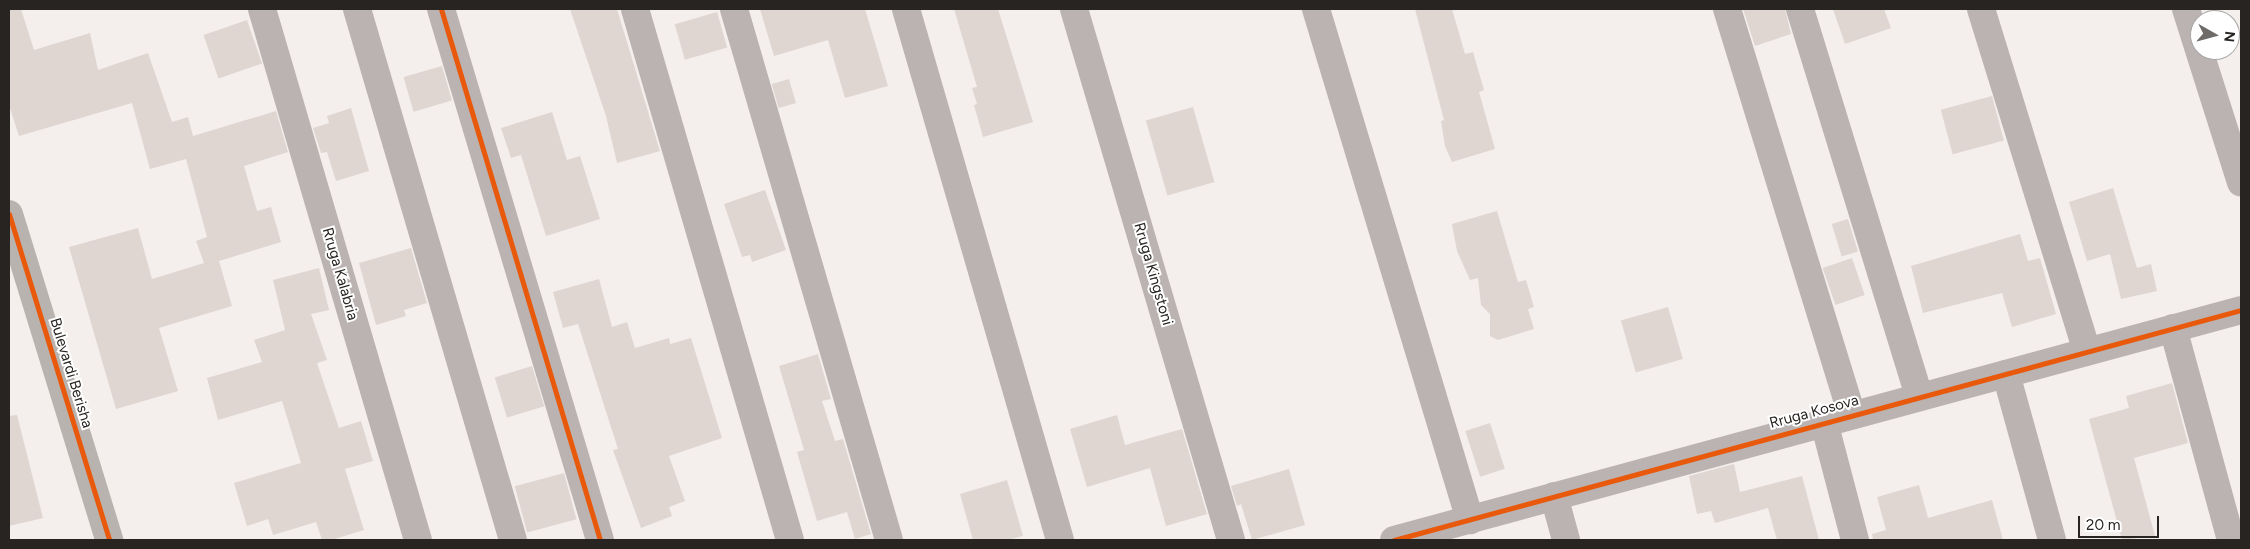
<!DOCTYPE html>
<html>
<head>
<meta charset="utf-8">
<style>
	body { margin:0 }
	#map { position:relative; width:2250px; height:549px; overflow:hidden; background:#f4efec; font-family:Figtree,sans-serif }
	div>[style] { position:absolute }
	[style*='--x'] { left:calc(var(--x)*1px); top:calc(var(--y)*1px); width:calc(var(--w)*1px); rotate:calc(var(--a)*1deg) }
	.building>* { inset:0; background:#dfd5d1; transform-origin:0 0 }
	.minor>* { height:28px; margin:-14px; padding:0 14px; transform-origin:14px; border-radius:14px; background:#bab3b2 }
	.tertiary>* { height:28px; margin:-14px; padding:0 14px; transform-origin:14px; border-radius:14px; background:#bab3b2 }
	.secondary>* { height:28px; margin:-14px; padding:0 14px; transform-origin:14px; border-radius:14px; background:#b9b3b0 }
	.cycleway>* { height:5px; margin:-2.5px; padding:0 2.5px; transform-origin:2.5px; border-radius:2.5px; background:#e8590c }
	span { translate:-50% -50%; white-space:nowrap; text-align:center; line-height:1.15; -webkit-text-stroke:4px #fff; paint-order:stroke }
	.street-label { font-size:15px; color:#272422 }
	.frame { position:absolute; inset:0; border:10px solid #272422; pointer-events:none }
	.north { position:absolute; left:2190px; top:10px; width:50px; height:50px; box-sizing:border-box; background:#fff; border:1px solid #a9a7a7; border-radius:50%; rotate:97deg; font-size:14px; font-weight:700; line-height:20px; text-align:center; color:#272422 }
	.north::after { content:''; display:block; margin:auto; width:18px; height:22px; background:#6f6b69; clip-path:polygon(50% 0,100% 100%,50% 72%,0 100%) }
	.scale { position:absolute; left:2078px; top:516px; width:81px; height:22px; box-sizing:border-box; border:2px solid #272422; border-top:0; padding-left:6px; font-size:15px; line-height:18px; white-space:nowrap; color:#272422; -webkit-text-stroke:4px #fff; paint-order:stroke }
</style>
</head>
<body>
<div id="map">
	<div class="building">
		<i style="clip-path:polygon(9px 9px,21px 9px,34px 50px,90px 33px,98px 70px,148px 53px,172px 122px,188px 117px,193px 136px,276px 111px,288px 152px,244px 166px,257px 211px,271px 207px,281px 242px,219px 261px,232px 306px,159px 328px,178px 391px,116px 409px,69px 247px,138px 228px,152px 279px,204px 263px,196px 241px,207px 237px,186px 159px,150px 169px,132px 103px,19px 136px,9px 105px)"></i>
		<i style="clip-path:polygon(570px 9px,617px 9px,660px 151px,617px 163px,606px 116px)"></i>
		<i style="clip-path:polygon(760px 9px,865px 9px,888px 86px,845px 98px,828px 40px,774px 56px)"></i>
		<i style="clip-path:polygon(954px 9px,998px 9px,1033px 122px,983px 137px,974px 105px,977px 104px,972px 88px,977px 87px)"></i>
		<i style="clip-path:polygon(1415px 9px,1452px 9px,1465px 54px,1473px 52px,1484px 90px,1479px 92px,1495px 149px,1452px 162px,1445px 146px,1441px 121px,1444px 120px)"></i>
		<i style="clip-path:polygon(1743px 9px,1785px 9px,1791px 34px,1755px 46px)"></i>
		<i style="clip-path:polygon(1833px 9px,1884px 9px,1891px 28px,1845px 44px)"></i>
		<i style="left:717px;top:12px;width:37px;height:44px;rotate:74deg"></i>
		<i style="left:247px;top:20px;width:46px;height:46px;rotate:71deg"></i>
		<i style="left:442px;top:66px;width:36px;height:40px;rotate:74deg"></i>
		<i style="left:789px;top:79px;width:25px;height:18px;rotate:74deg"></i>
		<i style="left:1992px;top:96px;width:46px;height:53px;rotate:75deg"></i>
		<i style="left:1193px;top:107px;width:78px;height:49px;rotate:74deg"></i>
		<i style="clip-path:polygon(351px 108px,369px 171px,336px 181px,327px 152px,321px 153px,313px 128px,329px 123px,327px 116px)"></i>
		<i style="clip-path:polygon(552px 112px,567px 160px,580px 156px,600px 219px,546px 236px,521px 155px,511px 158px,501px 128px)"></i>
		<i style="clip-path:polygon(2113px 188px,2137px 268px,2151px 264px,2157px 291px,2121px 299px,2110px 254px,2087px 261px,2069px 202px)"></i>
		<i style="clip-path:polygon(765px 190px,786px 250px,752px 262px,750px 255px,742px 257px,724px 204px)"></i>
		<i style="clip-path:polygon(1497px 211px,1518px 282px,1526px 280px,1534px 307px,1528px 309px,1534px 329px,1498px 340px,1490px 336px,1490px 314px,1481px 305px,1478px 278px,1470px 280px,1457px 251px,1452px 224px)"></i>
		<i style="left:1848px;top:219px;width:34px;height:17px;rotate:73deg"></i>
		<i style="clip-path:polygon(2020px 234px,2028px 261px,2040px 258px,2056px 314px,2012px 327px,2002px 293px,1923px 313px,1911px 266px)"></i>
		<i style="clip-path:polygon(411px 248px,427px 303px,404px 310px,406px 316px,376px 325px,359px 263px)"></i>
		<i style="left:1852px;top:258px;width:39px;height:31px;rotate:71deg"></i>
		<i style="clip-path:polygon(319px 268px,329px 310px,311px 314px,327px 360px,317px 363px,339px 428px,361px 421px,373px 461px,345px 469px,364px 530px,331px 540px,322px 540px,316px 522px,273px 535px,268px 519px,247px 526px,234px 483px,301px 463px,282px 401px,218px 420px,207px 378px,262px 362px,254px 340px,285px 330px,273px 280px)"></i>
		<i style="clip-path:polygon(599px 279px,612px 327px,627px 322px,635px 348px,669px 338px,670px 344px,691px 338px,722px 438px,669px 456px,685px 501px,669px 507px,672px 516px,641px 528px,613px 450px,618px 449px,578px 324px,563px 328px,553px 292px)"></i>
		<i style="left:1668px;top:307px;width:54px;height:49px;rotate:74deg"></i>
		<i style="clip-path:polygon(818px 354px,831px 399px,822px 401px,835px 441px,843px 439px,871px 534px,855px 539px,847px 512px,817px 521px,797px 452px,804px 450px,779px 366px)"></i>
		<i style="left:532px;top:366px;width:42px;height:39px;rotate:73deg"></i>
		<i style="clip-path:polygon(2172px 383px,2188px 443px,2134px 458px,2155px 536px,2122px 540px,2089px 419px,2129px 408px,2126px 396px)"></i>
		<i style="clip-path:polygon(17px 415px,43px 518px,9px 526px,9px 416px)"></i>
		<i style="clip-path:polygon(1117px 415px,1125px 445px,1182px 429px,1207px 514px,1166px 526px,1150px 468px,1087px 487px,1070px 429px)"></i>
		<i style="left:1490px;top:423px;width:48px;height:26px;rotate:72deg"></i>
		<i style="clip-path:polygon(1734px 464px,1740px 492px,1802px 476px,1819px 540px,1777px 540px,1768px 508px,1715px 523px,1711px 511px,1697px 514px,1689px 476px)"></i>
		<i style="clip-path:polygon(1289px 469px,1305px 525px,1252px 540px,1241px 504px,1237px 506px,1231px 486px)"></i>
		<i style="left:564px;top:473px;width:48px;height:51px;rotate:75deg"></i>
		<i style="clip-path:polygon(1007px 480px,1023px 536px,1007px 540px,973px 540px,960px 494px)"></i>
		<i style="clip-path:polygon(1919px 485px,1928px 518px,1992px 500px,2003px 540px,1873px 540px,1872px 534px,1886px 530px,1877px 497px)"></i>
	</div>
	<div class="minor">
		<i style="--x:262;--y:9;--w:553;--a:73.63"></i>
		<i style="--x:357;--y:9;--w:553;--a:73.63"></i>
		<i style="--x:441;--y:9;--w:554;--a:73.33"></i>
		<i style="--x:635;--y:9;--w:553;--a:73.73"></i>
		<i style="--x:734;--y:9;--w:553;--a:73.73"></i>
		<i style="--x:906;--y:9;--w:553;--a:73.83"></i>
		<i style="--x:1074;--y:9;--w:554;--a:73.53"></i>
		<i style="--x:1316;--y:9;--w:534;--a:73.23"></i>
		<i style="--x:1727;--y:9;--w:425;--a:72.9"></i>
		<i style="--x:1800;--y:9;--w:406;--a:72.9"></i>
		<i style="--x:1981;--y:9;--w:358;--a:72.8"></i>
		<i style="--x:2186;--y:9;--w:182;--a:72.4"></i>
		<i style="--x:2173;--y:328;--w:220;--a:74.7"></i>
		<i style="--x:2006;--y:374;--w:172;--a:74.5"></i>
		<i style="--x:1824;--y:422;--w:122;--a:75.3"></i>
		<i style="--x:1554;--y:496;--w:46;--a:74.7"></i>
	</div>
	<div class="tertiary">
		<i style="--x:1394;--y:540;--w:878;--a:-15.19"></i>
	</div>
	<div class="secondary">
		<i style="--x:9;--y:214;--w:341;--a:72.9"></i>
	</div>
	<div class="cycleway">
		<i style="--x:441;--y:9;--w:554;--a:73.33"></i>
		<i style="--x:9;--y:214;--w:341;--a:72.9"></i>
		<i style="--x:1394;--y:540;--w:878;--a:-15.19"></i>
	</div>
	<div class="street-label">
		<span style="left:340px;top:274px;rotate:74deg">Rruga Kalabria</span>
		<span style="left:1153px;top:274px;rotate:74deg">Rruga Kingstoni</span>
		<span style="left:71px;top:373px;rotate:73deg">Bulevardi Berisha</span>
		<span style="left:1814px;top:412px;rotate:-15deg">Rruga Kosova</span>
	</div>
	<div class="frame"></div>
	<div class="north">N</div>
	<div class="scale">20 m</div>
</div>
</body>
</html>
